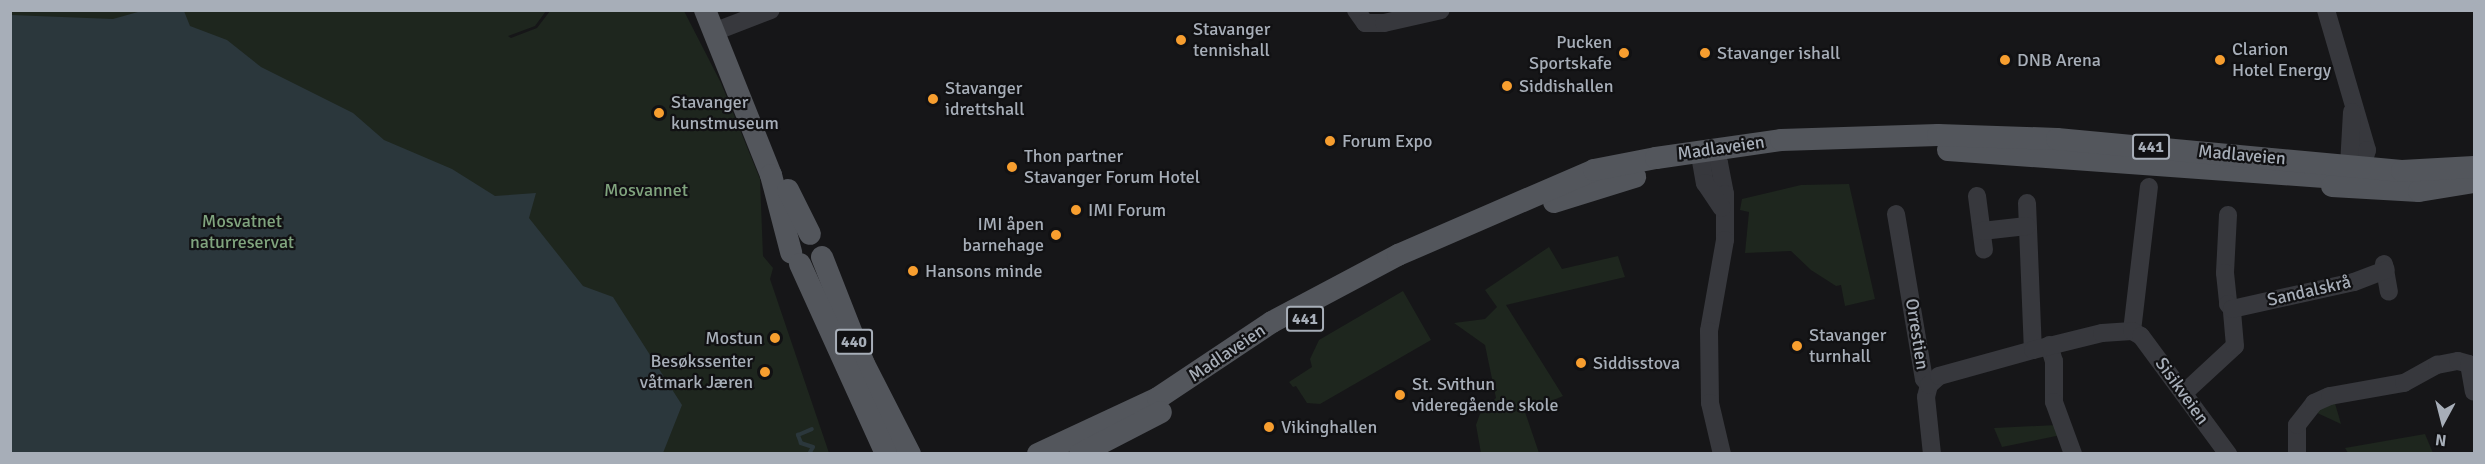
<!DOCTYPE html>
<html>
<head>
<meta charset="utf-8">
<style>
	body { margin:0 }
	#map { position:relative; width:2485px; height:464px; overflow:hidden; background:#161618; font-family:Signika,sans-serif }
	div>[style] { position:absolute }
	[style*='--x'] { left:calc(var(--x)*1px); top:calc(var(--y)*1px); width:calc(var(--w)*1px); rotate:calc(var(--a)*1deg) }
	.green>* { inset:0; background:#1e261e }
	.water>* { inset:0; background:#2b373c }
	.stream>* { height:4px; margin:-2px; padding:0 2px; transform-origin:2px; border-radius:2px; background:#2b373c }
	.minor>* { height:18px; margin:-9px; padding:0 9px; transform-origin:9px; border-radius:9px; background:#37383d }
	.major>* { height:22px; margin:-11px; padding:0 11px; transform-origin:11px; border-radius:11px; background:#53565c }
	.dots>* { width:16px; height:16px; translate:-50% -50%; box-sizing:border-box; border:3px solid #111113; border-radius:50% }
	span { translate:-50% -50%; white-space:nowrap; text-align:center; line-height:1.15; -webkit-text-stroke:4.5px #111113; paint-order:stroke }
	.shield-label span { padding:2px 4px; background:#111113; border:2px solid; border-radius:4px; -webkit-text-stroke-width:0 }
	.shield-label { font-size:16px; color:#a7aeb8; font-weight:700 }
	.poi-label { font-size:18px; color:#a7aeb8 }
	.left { translate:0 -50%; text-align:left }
	.right { translate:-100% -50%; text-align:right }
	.street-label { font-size:18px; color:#a7aeb8 }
	.park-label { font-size:18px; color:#80a47e }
	.frame { position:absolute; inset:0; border:12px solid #a7aeb8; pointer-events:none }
	.north { position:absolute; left:2413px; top:392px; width:60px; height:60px; -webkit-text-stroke:4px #111113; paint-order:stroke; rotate:187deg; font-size:16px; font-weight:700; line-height:24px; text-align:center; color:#a7aeb8 }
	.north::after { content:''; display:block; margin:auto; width:21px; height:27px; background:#a7aeb8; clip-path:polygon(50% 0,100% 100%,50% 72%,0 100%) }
</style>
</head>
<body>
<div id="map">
	<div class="green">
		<i style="clip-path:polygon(10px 11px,546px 11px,535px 26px,508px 36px,511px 38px,537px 28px,550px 11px,684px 11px,721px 83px,760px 179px,763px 256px,773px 268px,770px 279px,829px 453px,11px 453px)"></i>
		<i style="clip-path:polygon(1849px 184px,1875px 299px,1845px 306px,1841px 285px,1836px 286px,1811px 270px,1791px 251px,1745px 253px,1749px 212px,1740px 210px,1742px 199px,1801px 185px)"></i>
		<i style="clip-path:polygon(1549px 247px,1562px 269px,1618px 256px,1625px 277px,1506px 305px,1563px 396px,1525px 412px,1539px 453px,1481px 453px,1476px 425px,1480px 414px,1496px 398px,1485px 345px,1454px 323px,1485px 319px,1497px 307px,1485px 290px)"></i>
		<i style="clip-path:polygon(1403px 291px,1431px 340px,1320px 404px,1307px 403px,1296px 386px,1293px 387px,1289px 382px,1312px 367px,1310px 359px,1319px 340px)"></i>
		<i style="clip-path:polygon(2334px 400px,2341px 424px,2313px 411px)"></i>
		<i style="clip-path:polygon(2057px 425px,2061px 435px,2002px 447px,1994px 428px)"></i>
		<i style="clip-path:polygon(2425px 434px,2433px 453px,2348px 453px,2345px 448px)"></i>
	</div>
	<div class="water">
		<i style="clip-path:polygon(145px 10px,184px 11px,190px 26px,227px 40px,261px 67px,353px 113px,384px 140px,452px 169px,495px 196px,536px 193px,529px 218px,583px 286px,613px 297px,682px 405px,663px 453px,11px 453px,11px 15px,113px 19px)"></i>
	</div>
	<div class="stream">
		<i style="--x:809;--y:454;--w:8;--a:-60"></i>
		<i style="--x:813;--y:447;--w:13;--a:-162"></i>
		<i style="--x:801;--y:443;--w:9;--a:-111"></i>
		<i style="--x:798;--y:435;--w:15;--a:-23"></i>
	</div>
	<div class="minor">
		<i style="--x:1356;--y:10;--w:16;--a:55"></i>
		<i style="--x:1365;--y:23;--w:19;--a:0"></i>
		<i style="--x:1384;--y:23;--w:58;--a:-12.8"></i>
		<i style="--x:2326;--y:10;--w:146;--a:73.7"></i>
		<i style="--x:2367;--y:150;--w:30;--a:107"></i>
		<i style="--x:724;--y:28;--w:50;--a:-21"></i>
		<i style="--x:2352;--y:112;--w:53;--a:93.2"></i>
		<i style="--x:2349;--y:165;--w:13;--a:61"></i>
		<i style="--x:1699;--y:150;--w:24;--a:33"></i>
		<i style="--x:1719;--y:163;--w:32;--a:79"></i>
		<i style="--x:1725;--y:194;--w:46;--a:90"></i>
		<i style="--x:1725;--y:240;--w:92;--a:100"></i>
		<i style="--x:1709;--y:331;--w:72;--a:89.2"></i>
		<i style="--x:1710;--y:403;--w:52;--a:76.8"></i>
		<i style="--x:1699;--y:150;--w:34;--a:80"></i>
		<i style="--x:1705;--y:183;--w:30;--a:56"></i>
		<i style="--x:1977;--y:196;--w:54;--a:82.6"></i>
		<i style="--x:2027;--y:203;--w:147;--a:87.7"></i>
		<i style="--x:1896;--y:214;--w:167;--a:80.4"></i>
		<i style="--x:1924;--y:379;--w:8;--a:50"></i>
		<i style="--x:1929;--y:385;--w:12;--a:104"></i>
		<i style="--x:1926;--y:397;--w:57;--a:84"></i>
		<i style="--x:2228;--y:215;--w:58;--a:93"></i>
		<i style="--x:2225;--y:273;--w:31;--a:84"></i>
		<i style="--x:2228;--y:304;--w:6;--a:51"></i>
		<i style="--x:1982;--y:231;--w:45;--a:-6.3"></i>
		<i style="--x:2384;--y:264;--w:28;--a:80"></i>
		<i style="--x:2132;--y:331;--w:145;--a:-83.3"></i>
		<i style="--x:2049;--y:345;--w:17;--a:73"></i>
		<i style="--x:2054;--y:361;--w:41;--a:90"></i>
		<i style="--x:2054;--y:402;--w:55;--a:69.9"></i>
		<i style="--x:1929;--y:385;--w:13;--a:-42"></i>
		<i style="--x:1939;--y:376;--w:98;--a:-15.5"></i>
		<i style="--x:2033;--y:350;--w:71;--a:-13.8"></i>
		<i style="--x:2102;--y:333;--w:30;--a:-4"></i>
		<i style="--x:2132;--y:331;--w:10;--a:29"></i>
		<i style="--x:2141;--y:336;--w:147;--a:53.6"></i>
		<i style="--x:2184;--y:393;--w:69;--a:-42.7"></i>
		<i style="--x:2235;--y:346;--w:37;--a:-95"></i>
		<i style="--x:2232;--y:309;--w:125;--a:-12.5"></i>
		<i style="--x:2354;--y:282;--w:34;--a:-21"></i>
		<i style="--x:2297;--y:454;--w:29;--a:-90"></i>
		<i style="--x:2297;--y:425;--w:28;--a:-52"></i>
		<i style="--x:2314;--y:403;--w:17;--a:-24"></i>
		<i style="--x:2330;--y:396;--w:75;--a:-10"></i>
		<i style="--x:2404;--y:383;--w:38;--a:-29"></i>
		<i style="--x:2437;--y:365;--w:21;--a:-11"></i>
		<i style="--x:2458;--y:361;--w:11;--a:15"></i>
		<i style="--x:2469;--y:364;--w:28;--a:80"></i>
	</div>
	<div class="major">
		<i style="--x:705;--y:10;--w:178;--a:68.2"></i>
		<i style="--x:771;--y:175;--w:80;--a:75.4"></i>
		<i style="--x:1948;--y:150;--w:401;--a:4.1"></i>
		<i style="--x:2332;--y:186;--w:87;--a:3.3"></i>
		<i style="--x:2419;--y:191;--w:56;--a:-9.3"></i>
		<i style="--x:788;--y:190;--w:49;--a:63.4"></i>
		<i style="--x:1554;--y:202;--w:85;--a:-17.2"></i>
		<i style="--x:822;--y:257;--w:115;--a:68.6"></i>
		<i style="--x:864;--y:364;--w:101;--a:62.9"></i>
		<i style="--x:800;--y:264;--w:209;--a:65.6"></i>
		<i style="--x:1038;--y:454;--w:132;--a:-25"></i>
		<i style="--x:1158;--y:398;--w:137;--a:-33.7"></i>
		<i style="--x:1272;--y:322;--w:143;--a:-28"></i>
		<i style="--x:1398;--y:255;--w:214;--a:-23.4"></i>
		<i style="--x:1594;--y:170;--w:63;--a:-11"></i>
		<i style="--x:1656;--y:158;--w:126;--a:-8.2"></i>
		<i style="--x:1781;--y:140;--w:157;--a:-1.8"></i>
		<i style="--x:1938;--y:135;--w:119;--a:1.9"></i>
		<i style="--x:2057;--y:139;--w:346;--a:5.3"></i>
		<i style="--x:2402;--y:171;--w:72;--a:-3.2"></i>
		<i style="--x:1080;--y:454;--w:91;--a:-27.4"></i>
	</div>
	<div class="dots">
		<i style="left:1181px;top:40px;background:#f79e2f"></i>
		<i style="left:1624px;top:53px;background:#f79e2f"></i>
		<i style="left:1705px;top:53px;background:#f79e2f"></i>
		<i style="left:2005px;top:60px;background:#f79e2f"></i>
		<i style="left:2220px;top:60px;background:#f79e2f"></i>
		<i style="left:1507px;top:86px;background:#f79e2f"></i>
		<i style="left:933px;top:99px;background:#f79e2f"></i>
		<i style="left:659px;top:113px;background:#f79e2f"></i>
		<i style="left:1330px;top:141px;background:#f79e2f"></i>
		<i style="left:1012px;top:167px;background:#f79e2f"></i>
		<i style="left:1076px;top:210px;background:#f79e2f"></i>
		<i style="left:1056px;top:235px;background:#f79e2f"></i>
		<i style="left:913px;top:271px;background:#f79e2f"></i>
		<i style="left:775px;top:338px;background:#f79e2f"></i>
		<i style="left:1797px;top:346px;background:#f79e2f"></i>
		<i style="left:1581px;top:363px;background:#f79e2f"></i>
		<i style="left:765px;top:372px;background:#f79e2f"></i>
		<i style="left:1400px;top:395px;background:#f79e2f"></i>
		<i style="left:1269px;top:427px;background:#f79e2f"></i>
	</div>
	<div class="shield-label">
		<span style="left:2151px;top:147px">441</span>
		<span style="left:1305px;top:319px">441</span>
		<span style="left:854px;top:342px">440</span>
	</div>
	<div class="poi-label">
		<span class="left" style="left:1193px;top:40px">Stavanger<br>tennishall</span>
		<span class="right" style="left:1612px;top:53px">Pucken<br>Sportskafe</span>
		<span class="left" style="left:2232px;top:60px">Clarion<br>Hotel Energy</span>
		<span class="left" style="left:1717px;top:53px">Stavanger ishall</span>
		<span class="left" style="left:2017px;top:60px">DNB Arena</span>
		<span class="left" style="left:1519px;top:86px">Siddishallen</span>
		<span class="left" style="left:945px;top:99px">Stavanger<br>idrettshall</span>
		<span class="left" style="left:671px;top:113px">Stavanger<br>kunstmuseum</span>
		<span class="left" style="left:1342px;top:141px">Forum Expo</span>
		<span class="left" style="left:1024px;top:167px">Thon partner<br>Stavanger Forum Hotel</span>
		<span class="left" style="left:1088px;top:210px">IMI Forum</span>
		<span class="right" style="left:1044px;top:235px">IMI åpen<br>barnehage</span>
		<span class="left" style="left:925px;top:271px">Hansons minde</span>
		<span class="left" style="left:1809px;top:346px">Stavanger<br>turnhall</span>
		<span class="right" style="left:763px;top:338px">Mostun</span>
		<span class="right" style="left:753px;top:372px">Besøkssenter<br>våtmark Jæren</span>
		<span class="left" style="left:1593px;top:363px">Siddisstova</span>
		<span class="left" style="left:1412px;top:395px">St. Svithun<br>videregående skole</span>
		<span class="left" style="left:1281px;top:427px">Vikinghallen</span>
	</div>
	<div class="street-label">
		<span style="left:1721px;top:148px;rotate:-8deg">Madlaveien</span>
		<span style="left:2242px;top:155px;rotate:5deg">Madlaveien</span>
		<span style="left:2309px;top:291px;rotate:-13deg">Sandalskrå</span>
		<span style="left:1917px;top:334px;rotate:81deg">Orrestien</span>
		<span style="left:1227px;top:353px;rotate:-34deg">Madlaveien</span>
		<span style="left:2182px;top:391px;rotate:54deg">Sisikveien</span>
	</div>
	<div class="park-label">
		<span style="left:646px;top:190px">Mosvannet</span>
		<span style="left:242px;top:232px">Mosvatnet<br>naturreservat</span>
	</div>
	<div class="frame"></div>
	<div class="north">N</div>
</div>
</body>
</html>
